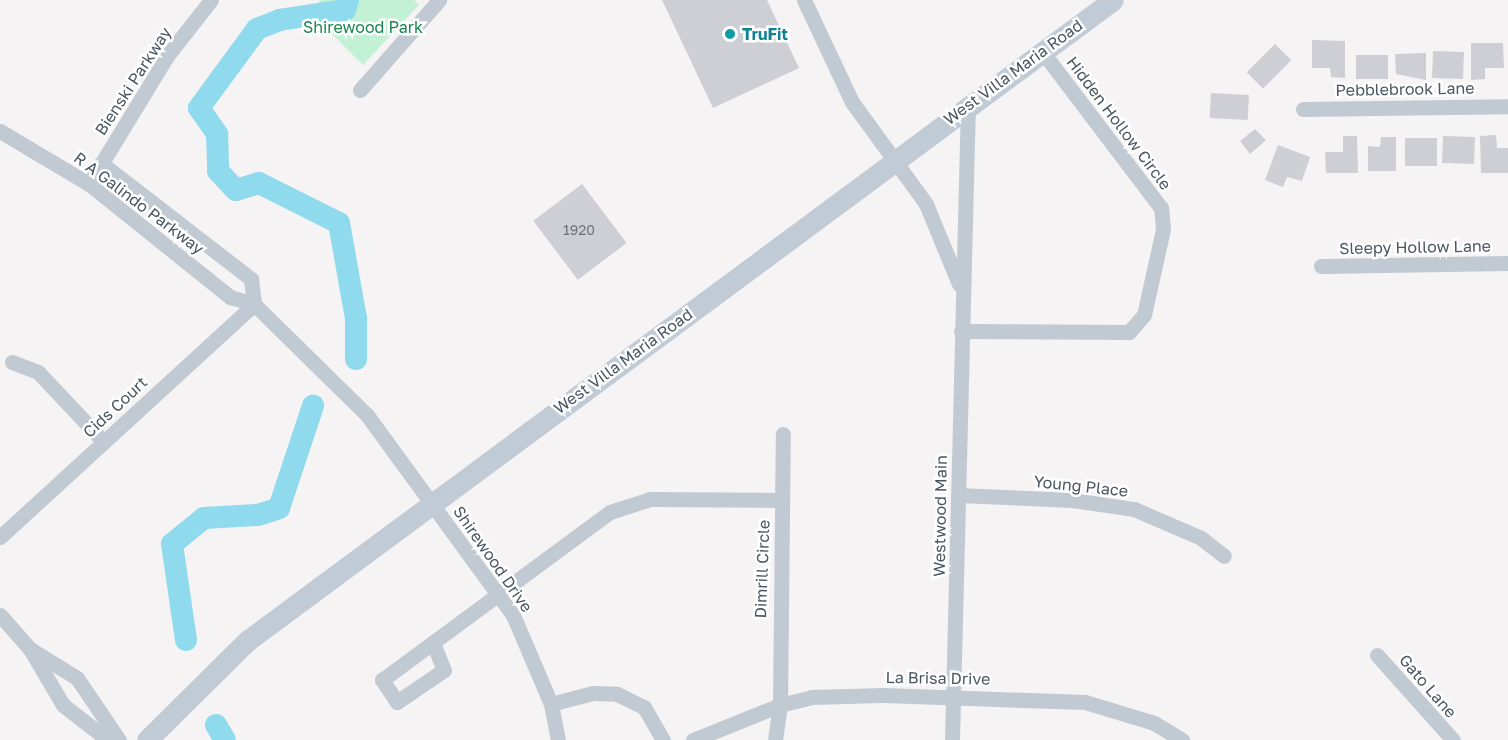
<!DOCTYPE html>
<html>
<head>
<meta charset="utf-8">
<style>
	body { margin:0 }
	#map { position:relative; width:1508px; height:740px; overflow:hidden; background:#f5f3f3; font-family:"Golos Text",sans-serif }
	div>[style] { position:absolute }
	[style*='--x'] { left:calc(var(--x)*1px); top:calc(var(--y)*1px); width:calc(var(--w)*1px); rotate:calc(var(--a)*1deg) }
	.green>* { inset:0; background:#c3f1d5 }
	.river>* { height:22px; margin:-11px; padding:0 11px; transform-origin:11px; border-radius:11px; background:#90daee }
	.building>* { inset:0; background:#cdcfd5; transform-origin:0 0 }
	.minor>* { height:15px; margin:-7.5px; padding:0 7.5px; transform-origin:7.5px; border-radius:7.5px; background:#c1cad2 }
	.secondary>* { height:21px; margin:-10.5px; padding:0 10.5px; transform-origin:10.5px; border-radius:10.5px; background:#c1cbd6 }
	.dots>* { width:16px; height:16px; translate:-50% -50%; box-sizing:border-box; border:3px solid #fff; border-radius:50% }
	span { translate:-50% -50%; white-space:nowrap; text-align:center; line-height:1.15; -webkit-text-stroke:5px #fff; paint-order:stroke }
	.number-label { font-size:14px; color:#6b747e }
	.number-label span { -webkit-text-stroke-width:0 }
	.park-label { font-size:16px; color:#17864f }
	.culture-label { font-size:16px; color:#0d838f; font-weight:700 }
	.left { translate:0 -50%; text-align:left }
	.street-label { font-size:16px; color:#4a5661 }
</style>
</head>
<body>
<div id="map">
	<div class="green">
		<i style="clip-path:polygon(320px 0,414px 0,419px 5px,363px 65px,312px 14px)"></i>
	</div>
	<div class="river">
		<i style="--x:348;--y:0;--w:10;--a:107"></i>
		<i style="--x:345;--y:10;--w:66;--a:171.3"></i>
		<i style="--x:280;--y:20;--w:25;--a:159"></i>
		<i style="--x:257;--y:29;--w:98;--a:126.3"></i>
		<i style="--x:199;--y:108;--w:32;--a:55"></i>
		<i style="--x:217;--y:134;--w:37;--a:88"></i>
		<i style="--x:218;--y:171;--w:26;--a:47"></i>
		<i style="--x:236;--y:190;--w:24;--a:-17"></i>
		<i style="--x:259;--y:183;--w:89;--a:26.6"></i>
		<i style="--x:339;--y:223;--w:97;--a:79.9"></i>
		<i style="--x:356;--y:318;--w:41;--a:90"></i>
		<i style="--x:186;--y:640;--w:97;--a:-98.3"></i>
		<i style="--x:172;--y:544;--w:41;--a:-39.1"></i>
		<i style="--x:204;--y:518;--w:54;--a:-3.2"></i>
		<i style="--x:258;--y:515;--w:22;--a:-18"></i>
		<i style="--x:279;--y:508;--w:108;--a:-71.6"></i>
		<i style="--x:216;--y:725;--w:17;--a:59"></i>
	</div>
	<div class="building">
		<i style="clip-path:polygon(662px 0,767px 0,799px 68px,713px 108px)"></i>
		<i style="clip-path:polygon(1312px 40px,1345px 41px,1345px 78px,1331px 77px,1330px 68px,1312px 68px)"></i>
		<i style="clip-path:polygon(1471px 43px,1503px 43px,1504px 68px,1485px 68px,1485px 79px,1471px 80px)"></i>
		<i style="left:1275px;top:44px;width:23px;height:40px;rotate:45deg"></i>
		<i style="left:1433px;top:51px;width:31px;height:27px;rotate:2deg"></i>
		<i style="clip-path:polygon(1426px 53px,1426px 80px,1396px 74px,1395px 54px)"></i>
		<i style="left:1356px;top:55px;width:32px;height:24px"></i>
		<i style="left:1211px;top:93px;width:38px;height:25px;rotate:3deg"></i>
		<i style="clip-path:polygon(1255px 129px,1266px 140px,1250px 154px,1240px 141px)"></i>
		<i style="clip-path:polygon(1496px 135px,1497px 148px,1508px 148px,1508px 173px,1481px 173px,1480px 136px)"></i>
		<i style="clip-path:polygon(1343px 136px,1357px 136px,1358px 173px,1326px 173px,1325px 152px,1343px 152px)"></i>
		<i style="left:1443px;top:136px;width:32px;height:27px;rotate:2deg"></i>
		<i style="clip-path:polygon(1381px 137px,1396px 137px,1396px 171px,1368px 171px,1368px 146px,1380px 147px)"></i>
		<i style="left:1437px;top:138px;width:28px;height:32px;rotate:90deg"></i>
		<i style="clip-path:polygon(1278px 145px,1310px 157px,1302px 181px,1287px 177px,1283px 187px,1265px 180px)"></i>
		<i style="left:582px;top:184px;width:74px;height:61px;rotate:53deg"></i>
	</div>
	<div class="minor">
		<i style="--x:804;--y:0;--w:113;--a:64.8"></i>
		<i style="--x:852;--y:102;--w:126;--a:54"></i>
		<i style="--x:926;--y:204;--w:87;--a:67.6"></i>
		<i style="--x:360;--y:90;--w:120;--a:-48.7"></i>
		<i style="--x:1303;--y:109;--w:205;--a:-0.8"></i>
		<i style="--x:0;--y:131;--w:104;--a:30.8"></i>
		<i style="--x:89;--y:184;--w:181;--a:38.7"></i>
		<i style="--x:230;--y:297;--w:25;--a:16"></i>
		<i style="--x:254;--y:304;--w:158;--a:44.5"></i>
		<i style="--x:367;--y:415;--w:248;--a:53.9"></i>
		<i style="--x:513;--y:615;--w:97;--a:66.9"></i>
		<i style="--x:551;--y:704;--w:37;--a:79"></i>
		<i style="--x:101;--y:163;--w:190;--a:37.7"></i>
		<i style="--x:251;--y:279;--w:25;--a:83"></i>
		<i style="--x:89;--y:184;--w:150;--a:-58.6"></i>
		<i style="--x:167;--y:56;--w:71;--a:-51.8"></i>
		<i style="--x:1321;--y:266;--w:187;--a:-0.9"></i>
		<i style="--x:961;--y:331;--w:168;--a:0.3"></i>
		<i style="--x:1129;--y:332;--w:23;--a:-49"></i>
		<i style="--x:1144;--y:315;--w:88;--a:-77.5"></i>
		<i style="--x:1163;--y:229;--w:21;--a:-95"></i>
		<i style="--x:1161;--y:208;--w:198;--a:-127.2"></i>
		<i style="--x:12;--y:362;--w:28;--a:21"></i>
		<i style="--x:38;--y:372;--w:96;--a:46.7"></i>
		<i style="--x:958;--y:495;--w:114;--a:2.5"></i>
		<i style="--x:1072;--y:500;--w:63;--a:8.3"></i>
		<i style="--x:1134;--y:509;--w:73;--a:23.4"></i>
		<i style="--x:1201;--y:538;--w:29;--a:38"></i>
		<i style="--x:0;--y:537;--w:345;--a:-42.5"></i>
		<i style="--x:0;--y:615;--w:45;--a:48.6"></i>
		<i style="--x:30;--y:649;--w:65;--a:59.5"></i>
		<i style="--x:63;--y:705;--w:57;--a:37.9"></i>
		<i style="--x:433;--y:643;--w:29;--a:68"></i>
		<i style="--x:444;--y:670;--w:57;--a:145.8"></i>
		<i style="--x:397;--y:702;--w:27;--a:-124"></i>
		<i style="--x:382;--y:680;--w:283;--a:-36.4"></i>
		<i style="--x:610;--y:512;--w:42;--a:-18"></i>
		<i style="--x:650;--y:499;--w:132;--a:0.4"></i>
		<i style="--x:30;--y:649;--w:55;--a:31.7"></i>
		<i style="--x:77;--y:678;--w:75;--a:55.9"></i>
		<i style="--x:1377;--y:655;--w:114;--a:48.2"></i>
		<i style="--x:551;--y:704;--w:43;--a:-14.7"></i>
		<i style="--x:593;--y:693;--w:24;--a:2"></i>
		<i style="--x:617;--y:694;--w:30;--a:26"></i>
		<i style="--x:644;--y:707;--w:38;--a:60"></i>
		<i style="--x:693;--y:740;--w:94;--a:-21.9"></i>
		<i style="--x:780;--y:705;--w:32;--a:-14"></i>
		<i style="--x:811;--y:697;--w:72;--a:-1.6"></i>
		<i style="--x:883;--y:695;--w:202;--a:2"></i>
		<i style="--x:1085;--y:702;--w:72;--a:16.9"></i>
		<i style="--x:1154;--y:723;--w:33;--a:31"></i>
		<i style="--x:775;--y:740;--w:35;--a:-82"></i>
		<i style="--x:780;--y:705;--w:271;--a:-89.4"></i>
		<i style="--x:952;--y:740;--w:637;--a:-88.56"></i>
	</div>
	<div class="secondary">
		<i style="--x:147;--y:740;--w:141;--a:-44.7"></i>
		<i style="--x:247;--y:641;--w:1077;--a:-36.51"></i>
	</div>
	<div class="dots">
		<i style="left:730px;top:34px;background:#0f9aa8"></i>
	</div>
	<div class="number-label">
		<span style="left:579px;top:230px">1920</span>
	</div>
	<div class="park-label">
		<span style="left:363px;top:27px">Shirewood Park</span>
	</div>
	<div class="culture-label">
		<span class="left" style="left:742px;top:34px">TruFit</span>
	</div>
	<div class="street-label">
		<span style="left:1013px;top:72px;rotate:-36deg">West Villa Maria Road</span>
		<span style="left:133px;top:81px;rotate:-57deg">Bienski Parkway</span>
		<span style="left:1405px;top:89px;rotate:-1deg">Pebblebrook Lane</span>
		<span style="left:1119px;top:123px;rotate:53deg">Hidden Hollow Circle</span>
		<span style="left:139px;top:203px;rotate:37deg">R A Galindo Parkway</span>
		<span style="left:1415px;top:247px;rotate:-1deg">Sleepy Hollow Lane</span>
		<span style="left:623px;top:361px;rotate:-36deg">West Villa Maria Road</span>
		<span style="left:115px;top:407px;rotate:-43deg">Cids Court</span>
		<span style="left:1081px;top:486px;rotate:6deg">Young Place</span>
		<span style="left:940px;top:516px;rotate:-89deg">Westwood Main</span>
		<span style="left:493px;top:559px;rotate:55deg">Shirewood Drive</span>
		<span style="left:762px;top:569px;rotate:-88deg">Dimrill Circle</span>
		<span style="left:938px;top:678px;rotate:1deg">La Brisa Drive</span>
		<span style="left:1428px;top:686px;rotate:49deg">Gato Lane</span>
	</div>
</div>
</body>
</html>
